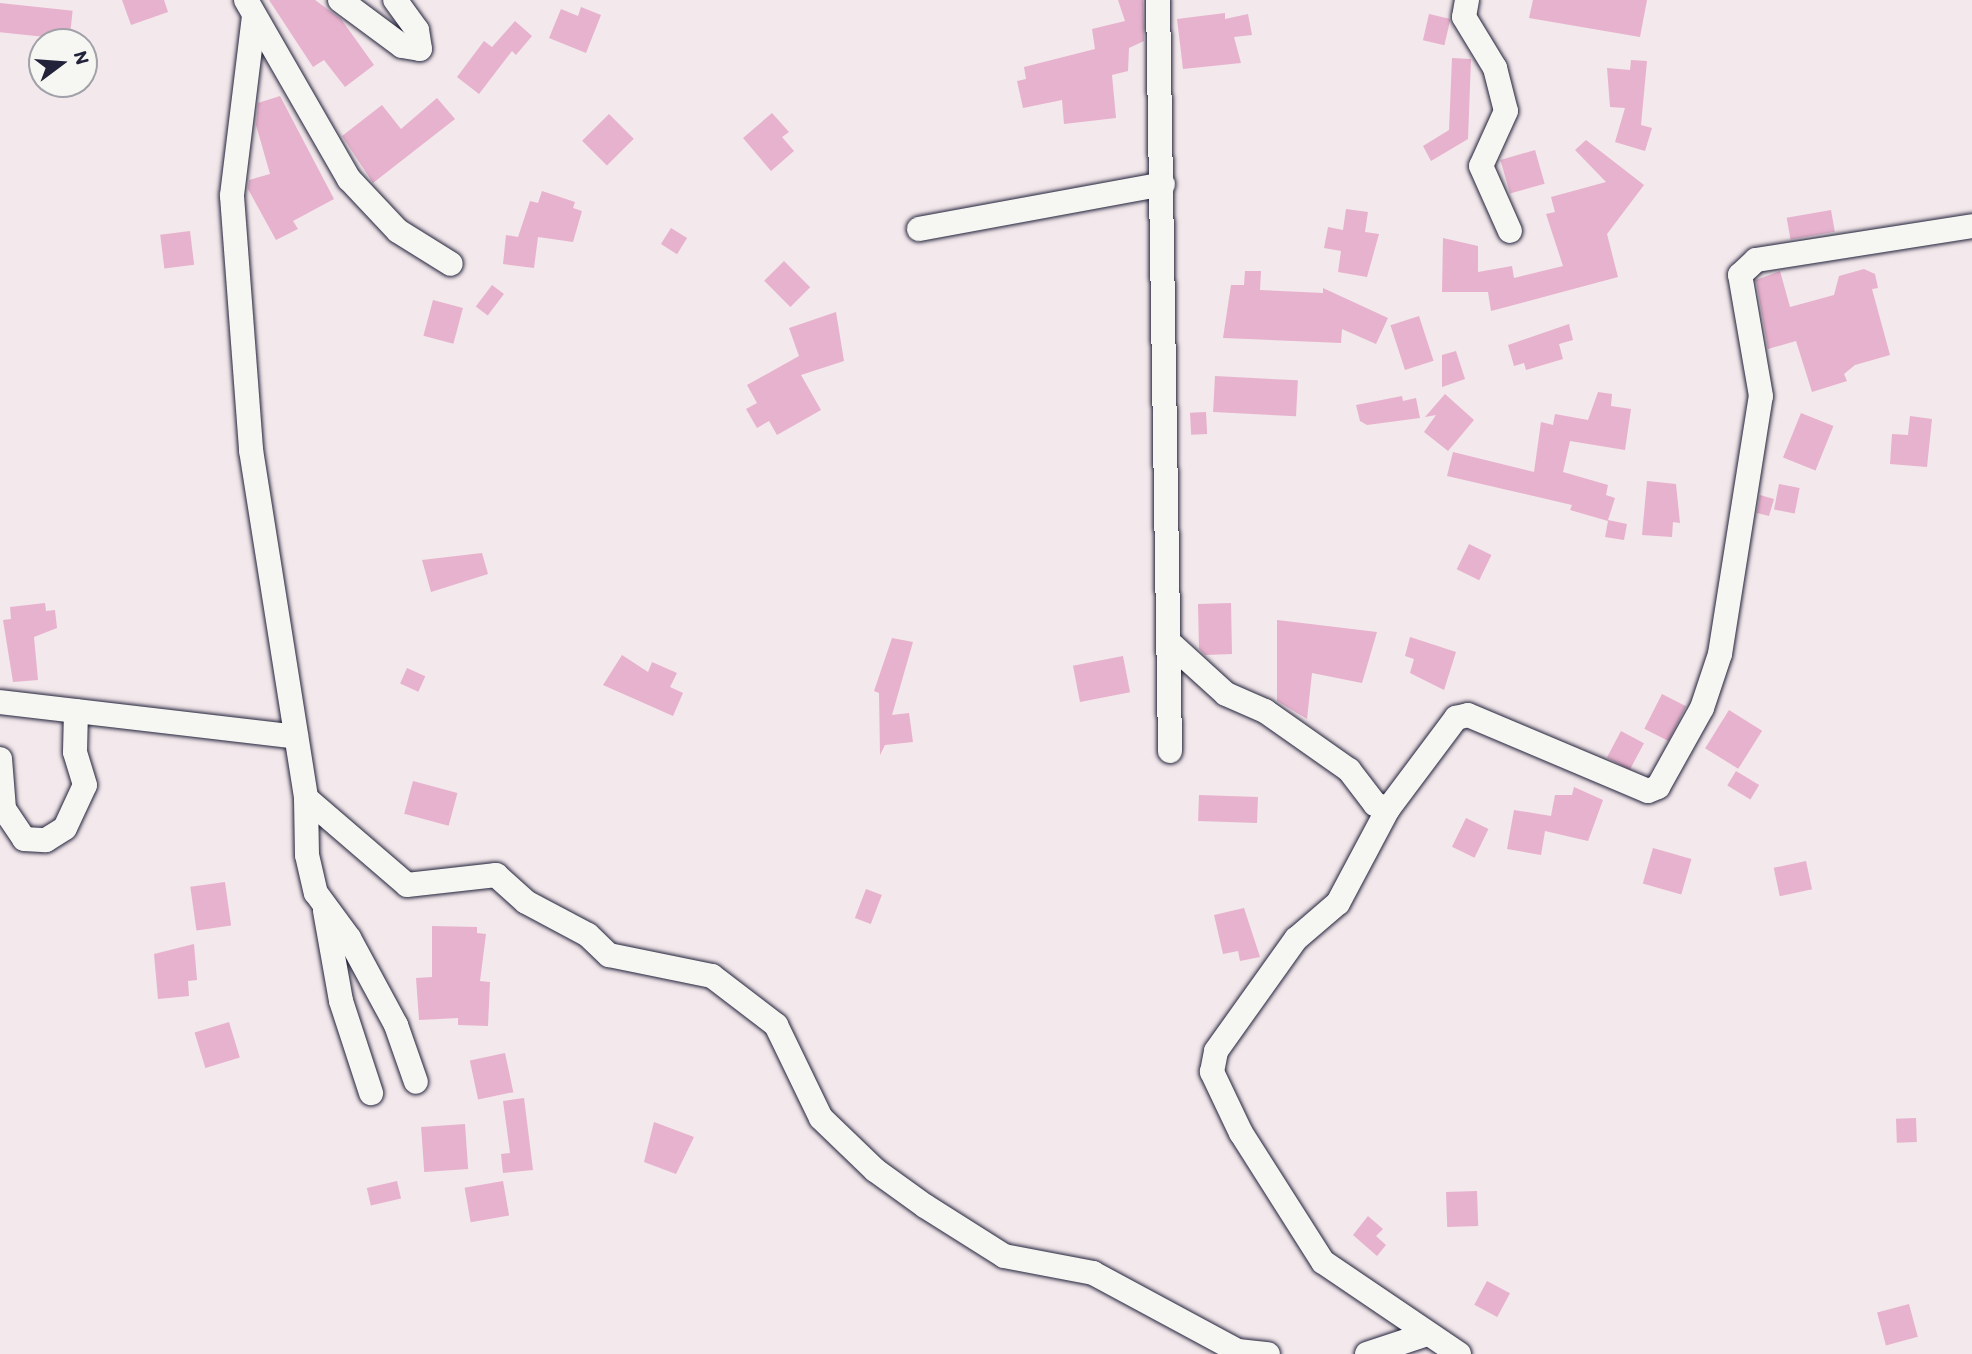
<!DOCTYPE html>
<html>
<head>
<meta charset="utf-8">
<style>
	body { margin:0 }
	#map { position:relative; width:1972px; height:1354px; overflow:hidden; background:#f3e8eb; font-family:Itim,sans-serif }
	div>[style] { position:absolute }
	[style*='--x'] { left:calc(var(--x)*1px); top:calc(var(--y)*1px); width:calc(var(--w)*1px); rotate:calc(var(--a)*1deg) }
	.building>* { inset:0; background:#e7b2cd; transform-origin:0 0 }
	.roads { filter:drop-shadow(0 0 2px #22223b) drop-shadow(0 0 2px #22223b) }
	.minor>* { height:24px; margin:-12px; padding:0 12px; transform-origin:12px; border-radius:12px; background:#f6f6f2 }
	span { translate:-50% -50%; white-space:nowrap; text-align:center; line-height:1.15; -webkit-text-stroke:5px #f6f6f2; paint-order:stroke }
	.north { position:absolute; left:28px; top:28px; width:70px; height:70px; box-sizing:border-box; background:#f6f6f2; border:2px solid #a1a1a9; border-radius:50%; rotate:74deg; font-size:19px; font-weight:700; line-height:28px; text-align:center; color:#22223b }
	.north::after { content:''; display:block; margin:auto; width:24px; height:32px; background:#22223b; clip-path:polygon(50% 0,100% 100%,50% 72%,0 100%) }
</style>
</head>
<body>
<div id="map">
	<div class="building">
		<i style="clip-path:polygon(122px 0,164px 0,168px 12px,131px 25px)"></i>
		<i style="clip-path:polygon(269px 0,315px 0,341px 19px,374px 65px,345px 87px,324px 60px,313px 67px)"></i>
		<i style="clip-path:polygon(1118px 0,1143px 0,1144px 41px,1129px 48px,1128px 71px,1112px 75px,1116px 118px,1064px 124px,1062px 100px,1023px 108px,1017px 81px,1026px 79px,1024px 67px,1095px 49px,1092px 29px,1125px 21px)"></i>
		<i style="clip-path:polygon(1533px 0,1647px 0,1640px 37px,1529px 18px)"></i>
		<i style="left:0;top:3px;width:73px;height:29px;rotate:6deg"></i>
		<i style="clip-path:polygon(581px 7px,601px 15px,586px 53px,549px 38px,561px 9px,578px 16px)"></i>
		<i style="clip-path:polygon(1225px 13px,1225px 19px,1248px 14px,1252px 35px,1234px 37px,1241px 63px,1183px 69px,1177px 19px)"></i>
		<i style="left:1429px;top:14px;width:22px;height:27px;rotate:13deg"></i>
		<i style="clip-path:polygon(515px 21px,532px 36px,516px 55px,512px 51px,479px 94px,457px 77px,484px 41px,492px 47px)"></i>
		<i style="clip-path:polygon(1452px 58px,1471px 59px,1468px 139px,1431px 161px,1423px 146px,1449px 130px)"></i>
		<i style="clip-path:polygon(1631px 60px,1647px 61px,1641px 125px,1652px 128px,1645px 151px,1615px 142px,1625px 108px,1610px 107px,1607px 68px,1630px 70px)"></i>
		<i style="clip-path:polygon(280px 96px,334px 199px,293px 221px,298px 229px,276px 240px,248px 189px,249px 180px,270px 174px,256px 125px,258px 103px)"></i>
		<i style="clip-path:polygon(437px 98px,455px 119px,373px 183px,342px 136px,382px 105px,401px 129px)"></i>
		<i style="clip-path:polygon(772px 113px,789px 132px,782px 137px,794px 151px,771px 171px,743px 138px)"></i>
		<i style="left:609px;top:114px;width:35px;height:38px;rotate:45deg"></i>
		<i style="clip-path:polygon(1586px 140px,1644px 185px,1607px 234px,1618px 277px,1491px 311px,1488px 292px,1442px 292px,1443px 238px,1478px 246px,1478px 272px,1512px 266px,1514px 278px,1563px 266px,1546px 214px,1555px 212px,1551px 197px,1606px 182px,1575px 150px)"></i>
		<i style="left:1535px;top:150px;width:35px;height:36px;rotate:74deg"></i>
		<i style="clip-path:polygon(542px 191px,575px 202px,573px 208px,582px 211px,573px 242px,538px 237px,534px 268px,503px 264px,506px 235px,518px 237px,530px 201px,538px 203px)"></i>
		<i style="clip-path:polygon(1346px 209px,1368px 212px,1365px 232px,1379px 234px,1367px 277px,1338px 272px,1341px 251px,1324px 248px,1328px 227px,1343px 230px)"></i>
		<i style="left:1831px;top:210px;width:22px;height:45px;rotate:80deg"></i>
		<i style="left:671px;top:228px;width:19px;height:19px;rotate:32deg"></i>
		<i style="left:190px;top:231px;width:34px;height:30px;rotate:83deg"></i>
		<i style="left:784px;top:261px;width:37px;height:28px;rotate:45deg"></i>
		<i style="clip-path:polygon(1864px 269px,1875px 274px,1878px 288px,1872px 289px,1890px 355px,1855px 365px,1844px 374px,1847px 381px,1812px 392px,1796px 341px,1768px 349px,1756px 280px,1780px 271px,1790px 307px,1834px 295px,1839px 276px)"></i>
		<i style="clip-path:polygon(1245px 271px,1261px 271px,1260px 290px,1323px 293px,1323px 288px,1388px 318px,1376px 344px,1342px 329px,1341px 343px,1223px 338px,1231px 285px,1244px 285px)"></i>
		<i style="left:492px;top:285px;width:15px;height:27px;rotate:37deg"></i>
		<i style="left:433px;top:300px;width:31px;height:37px;rotate:15deg"></i>
		<i style="clip-path:polygon(836px 312px,844px 361px,801px 375px,821px 410px,777px 435px,769px 421px,757px 428px,746px 409px,757px 403px,747px 385px,799px 356px,789px 328px)"></i>
		<i style="left:1419px;top:316px;width:47px;height:30px;rotate:72deg"></i>
		<i style="clip-path:polygon(1569px 324px,1573px 340px,1559px 344px,1563px 359px,1526px 370px,1524px 363px,1514px 366px,1508px 345px)"></i>
		<i style="clip-path:polygon(1456px 351px,1465px 379px,1442px 387px,1442px 355px)"></i>
		<i style="left:1215px;top:376px;width:83px;height:36px;rotate:3deg"></i>
		<i style="clip-path:polygon(1598px 392px,1612px 394px,1611px 406px,1631px 409px,1625px 450px,1570px 441px,1563px 472px,1608px 485px,1606px 495px,1615px 498px,1608px 520px,1627px 524px,1624px 540px,1605px 537px,1608px 521px,1570px 510px,1572px 505px,1447px 476px,1453px 452px,1534px 472px,1541px 422px,1553px 425px,1555px 414px,1588px 420px)"></i>
		<i style="clip-path:polygon(1445px 394px,1474px 420px,1448px 451px,1424px 432px,1436px 415px,1425px 417px)"></i>
		<i style="clip-path:polygon(1402px 396px,1403px 401px,1416px 398px,1420px 418px,1367px 425px,1360px 421px,1356px 405px)"></i>
		<i style="left:1206px;top:412px;width:22px;height:16px;rotate:87deg"></i>
		<i style="left:1801px;top:413px;width:35px;height:48px;rotate:22deg"></i>
		<i style="clip-path:polygon(1910px 416px,1932px 419px,1927px 467px,1890px 464px,1892px 434px,1908px 435px)"></i>
		<i style="clip-path:polygon(1647px 481px,1676px 484px,1680px 523px,1673px 522px,1672px 537px,1642px 535px)"></i>
		<i style="left:1779px;top:484px;width:21px;height:26px;rotate:11deg"></i>
		<i style="clip-path:polygon(1760px 495px,1774px 499px,1769px 516px,1757px 513px)"></i>
		<i style="left:1469px;top:544px;width:25px;height:28px;rotate:26deg"></i>
		<i style="clip-path:polygon(482px 553px,488px 574px,431px 592px,422px 560px)"></i>
		<i style="clip-path:polygon(45px 603px,46px 611px,55px 610px,57px 628px,34px 637px,38px 680px,13px 682px,3px 620px,11px 619px,10px 607px)"></i>
		<i style="clip-path:polygon(1231px 603px,1232px 654px,1205px 655px,1199px 649px,1198px 604px)"></i>
		<i style="clip-path:polygon(1277px 620px,1377px 632px,1362px 683px,1312px 673px,1307px 719px,1277px 701px)"></i>
		<i style="clip-path:polygon(1410px 637px,1456px 652px,1444px 690px,1410px 673px,1414px 659px,1405px 656px)"></i>
		<i style="clip-path:polygon(892px 638px,913px 642px,892px 715px,909px 713px,913px 742px,885px 745px,880px 755px,879px 693px,874px 691px)"></i>
		<i style="clip-path:polygon(622px 655px,648px 672px,652px 662px,677px 673px,670px 687px,683px 693px,673px 716px,603px 685px)"></i>
		<i style="left:1123px;top:656px;width:37px;height:51px;rotate:79deg"></i>
		<i style="left:407px;top:668px;width:20px;height:17px;rotate:24deg"></i>
		<i style="left:1662px;top:694px;width:27px;height:39px;rotate:27deg"></i>
		<i style="left:1729px;top:710px;width:39px;height:45px;rotate:32deg"></i>
		<i style="left:1621px;top:731px;width:26px;height:30px;rotate:28deg"></i>
		<i style="left:1736px;top:771px;width:27px;height:17px;rotate:31deg"></i>
		<i style="left:413px;top:781px;width:46px;height:34px;rotate:15deg"></i>
		<i style="clip-path:polygon(1574px 787px,1603px 800px,1588px 841px,1545px 831px,1541px 855px,1507px 849px,1514px 810px,1551px 816px,1555px 795px,1572px 795px)"></i>
		<i style="left:1199px;top:795px;width:59px;height:26px;rotate:2deg"></i>
		<i style="left:1466px;top:818px;width:25px;height:32px;rotate:26deg"></i>
		<i style="left:1653px;top:848px;width:40px;height:37px;rotate:16deg"></i>
		<i style="left:1806px;top:861px;width:29px;height:33px;rotate:78deg"></i>
		<i style="left:225px;top:882px;width:44px;height:35px;rotate:82deg"></i>
		<i style="left:866px;top:889px;width:17px;height:31px;rotate:21deg"></i>
		<i style="clip-path:polygon(1244px 908px,1260px 957px,1240px 961px,1238px 951px,1223px 954px,1214px 915px)"></i>
		<i style="clip-path:polygon(432px 926px,477px 927px,477px 933px,486px 934px,480px 981px,490px 982px,488px 1026px,458px 1025px,458px 1018px,419px 1020px,416px 978px,432px 977px)"></i>
		<i style="clip-path:polygon(194px 944px,197px 980px,188px 981px,189px 996px,158px 999px,154px 954px)"></i>
		<i style="left:229px;top:1022px;width:37px;height:36px;rotate:73deg"></i>
		<i style="left:505px;top:1053px;width:40px;height:36px;rotate:78deg"></i>
		<i style="clip-path:polygon(524px 1098px,533px 1170px,503px 1173px,501px 1154px,510px 1153px,503px 1101px)"></i>
		<i style="left:1916px;top:1118px;width:24px;height:20px;rotate:88deg"></i>
		<i style="clip-path:polygon(654px 1122px,694px 1137px,676px 1174px,644px 1162px)"></i>
		<i style="left:465px;top:1124px;width:45px;height:44px;rotate:86deg"></i>
		<i style="left:397px;top:1181px;width:18px;height:31px;rotate:77deg"></i>
		<i style="left:503px;top:1181px;width:35px;height:39px;rotate:80deg"></i>
		<i style="left:1477px;top:1191px;width:35px;height:31px;rotate:88deg"></i>
		<i style="clip-path:polygon(1368px 1216px,1383px 1229px,1376px 1236px,1386px 1245px,1377px 1256px,1353px 1235px)"></i>
		<i style="left:1487px;top:1281px;width:26px;height:27px;rotate:28deg"></i>
		<i style="left:1909px;top:1304px;width:34px;height:33px;rotate:75deg"></i>
	</div>
	<div class="roads">
		<div class="minor">
			<i style="--x:246;--y:0;--w:207;--a:60.1"></i>
			<i style="--x:349;--y:179;--w:71;--a:46.7"></i>
			<i style="--x:398;--y:231;--w:62;--a:31.9"></i>
			<i style="--x:340;--y:0;--w:77;--a:36.6"></i>
			<i style="--x:402;--y:46;--w:18;--a:9"></i>
			<i style="--x:420;--y:49;--w:19;--a:-99"></i>
			<i style="--x:417;--y:30;--w:37;--a:-126"></i>
			<i style="--x:1158;--y:0;--w:751;--a:89.08"></i>
			<i style="--x:1467;--y:0;--w:17;--a:100"></i>
			<i style="--x:1464;--y:17;--w:60;--a:58.7"></i>
			<i style="--x:1495;--y:68;--w:44;--a:75.7"></i>
			<i style="--x:1506;--y:111;--w:60;--a:114.4"></i>
			<i style="--x:1481;--y:166;--w:71;--a:66"></i>
			<i style="--x:254;--y:16;--w:181;--a:97"></i>
			<i style="--x:232;--y:196;--w:255;--a:85.7"></i>
			<i style="--x:251;--y:450;--w:352;--a:81"></i>
			<i style="--x:306;--y:798;--w:57;--a:89"></i>
			<i style="--x:307;--y:855;--w:39;--a:77"></i>
			<i style="--x:316;--y:893;--w:56;--a:53.7"></i>
			<i style="--x:349;--y:938;--w:99;--a:61.6"></i>
			<i style="--x:396;--y:1025;--w:60;--a:70.7"></i>
			<i style="--x:919;--y:229;--w:248;--a:-10.4"></i>
			<i style="--x:1172;--y:645;--w:73;--a:42.2"></i>
			<i style="--x:1226;--y:694;--w:43;--a:23.6"></i>
			<i style="--x:1265;--y:711;--w:103;--a:35.1"></i>
			<i style="--x:1349;--y:770;--w:43;--a:52.6"></i>
			<i style="--x:1375;--y:804;--w:14;--a:21"></i>
			<i style="--x:0;--y:702;--w:298;--a:6.7"></i>
			<i style="--x:0;--y:759;--w:50;--a:85.4"></i>
			<i style="--x:4;--y:809;--w:36;--a:56"></i>
			<i style="--x:24;--y:839;--w:22;--a:3"></i>
			<i style="--x:46;--y:840;--w:22;--a:-32"></i>
			<i style="--x:65;--y:828;--w:47;--a:-65.1"></i>
			<i style="--x:85;--y:785;--w:34;--a:-107"></i>
			<i style="--x:75;--y:752;--w:41;--a:-88.6"></i>
			<i style="--x:306;--y:798;--w:133;--a:40.7"></i>
			<i style="--x:407;--y:885;--w:90;--a:-6.4"></i>
			<i style="--x:496;--y:875;--w:40;--a:42"></i>
			<i style="--x:526;--y:902;--w:70;--a:28"></i>
			<i style="--x:588;--y:935;--w:29;--a:44"></i>
			<i style="--x:609;--y:955;--w:105;--a:11.5"></i>
			<i style="--x:712;--y:976;--w:81;--a:37.4"></i>
			<i style="--x:776;--y:1025;--w:103;--a:64.2"></i>
			<i style="--x:821;--y:1118;--w:75;--a:43.9"></i>
			<i style="--x:875;--y:1170;--w:62;--a:35.8"></i>
			<i style="--x:925;--y:1206;--w:93;--a:32.3"></i>
			<i style="--x:1004;--y:1256;--w:91;--a:10.8"></i>
			<i style="--x:1093;--y:1273;--w:165;--a:28.3"></i>
			<i style="--x:1238;--y:1351;--w:30;--a:6"></i>
			<i style="--x:325;--y:911;--w:91;--a:79.9"></i>
			<i style="--x:341;--y:1001;--w:97;--a:71.9"></i>
			<i style="--x:1367;--y:1354;--w:63;--a:-18.4"></i>
			<i style="--x:1459;--y:1354;--w:164;--a:-145.9"></i>
			<i style="--x:1323;--y:1262;--w:153;--a:-122.4"></i>
			<i style="--x:1241;--y:1133;--w:68;--a:-115.4"></i>
			<i style="--x:1212;--y:1072;--w:21;--a:-79"></i>
			<i style="--x:1216;--y:1051;--w:138;--a:-54.5"></i>
			<i style="--x:1296;--y:939;--w:55;--a:-40.6"></i>
			<i style="--x:1338;--y:903;--w:106;--a:-62"></i>
			<i style="--x:1388;--y:809;--w:114;--a:-53.2"></i>
			<i style="--x:1456;--y:718;--w:12;--a:-14"></i>
			<i style="--x:1468;--y:715;--w:195;--a:22.9"></i>
			<i style="--x:1648;--y:791;--w:11;--a:-22"></i>
			<i style="--x:1658;--y:787;--w:90;--a:-60.9"></i>
			<i style="--x:1702;--y:708;--w:57;--a:-71.6"></i>
			<i style="--x:1720;--y:654;--w:261;--a:-81"></i>
			<i style="--x:1761;--y:396;--w:123;--a:-99.8"></i>
			<i style="--x:1740;--y:275;--w:22;--a:-43"></i>
			<i style="--x:1756;--y:260;--w:219;--a:-8.9"></i>
		</div>
	</div>
	<div class="north">N</div>
</div>
</body>
</html>
